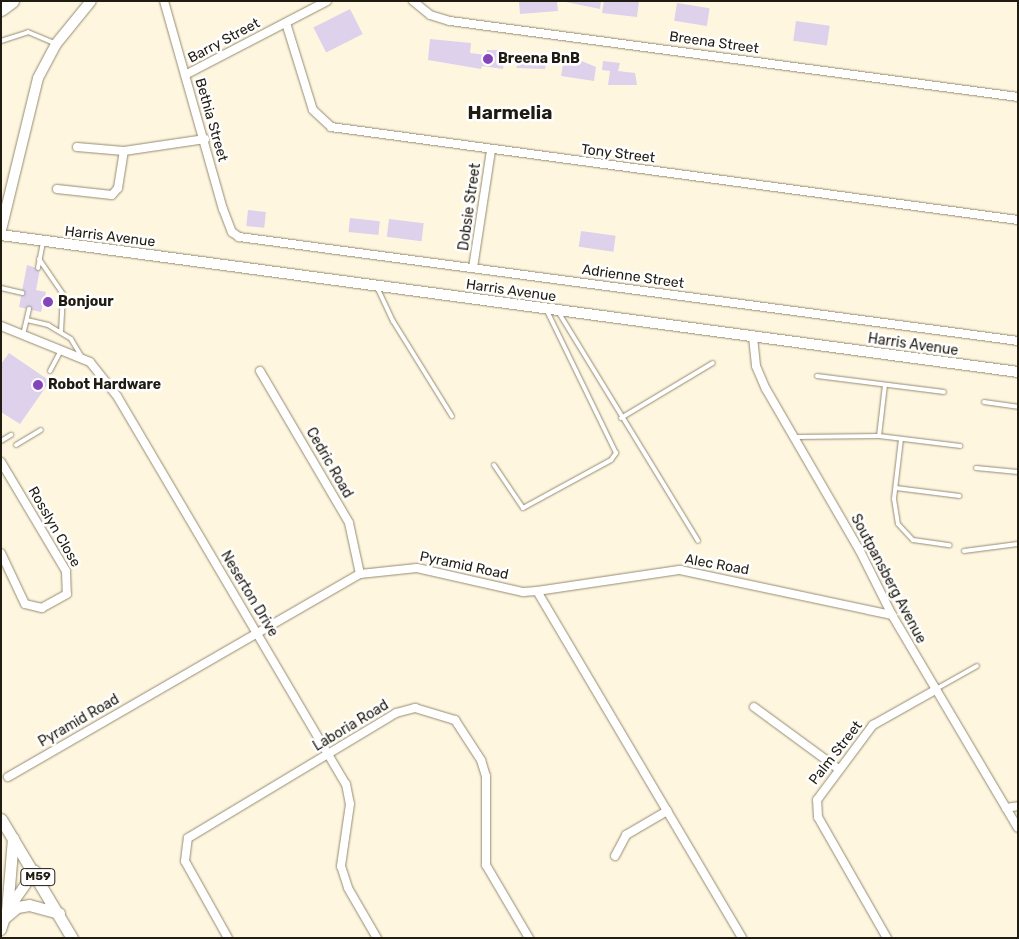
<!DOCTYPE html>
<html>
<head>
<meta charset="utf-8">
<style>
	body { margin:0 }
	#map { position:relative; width:1019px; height:939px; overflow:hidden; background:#fff6e0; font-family:Rubik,sans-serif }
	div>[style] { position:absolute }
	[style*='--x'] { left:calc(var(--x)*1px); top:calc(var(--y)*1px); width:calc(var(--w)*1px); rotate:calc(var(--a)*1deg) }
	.building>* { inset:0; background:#ddd1ec; transform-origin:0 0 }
	.roads { filter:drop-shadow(0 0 1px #948b71) drop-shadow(0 0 1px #948b71) }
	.lane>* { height:4px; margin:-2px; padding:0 2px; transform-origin:2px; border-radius:2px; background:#fff }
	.street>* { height:8px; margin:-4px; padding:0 4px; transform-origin:4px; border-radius:4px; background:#fff }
	.secondary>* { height:10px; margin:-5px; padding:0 5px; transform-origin:5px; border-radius:5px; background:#fff }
	.primary>* { height:11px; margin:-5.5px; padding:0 5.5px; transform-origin:5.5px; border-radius:5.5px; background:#fff }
	.highway>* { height:14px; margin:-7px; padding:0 7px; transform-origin:7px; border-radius:7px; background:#fff }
	.dots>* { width:14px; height:14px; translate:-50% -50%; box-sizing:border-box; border:2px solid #fff; border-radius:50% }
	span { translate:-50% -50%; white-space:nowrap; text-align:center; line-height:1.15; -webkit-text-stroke:5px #fff; paint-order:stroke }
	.shield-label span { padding:1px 4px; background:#fff; border:1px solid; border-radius:4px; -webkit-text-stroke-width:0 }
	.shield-label { font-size:12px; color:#201c12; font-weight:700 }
	.street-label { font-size:14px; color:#201c12 }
	.poi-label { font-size:14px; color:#201c12; font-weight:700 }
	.left { translate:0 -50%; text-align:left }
	.district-label { font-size:19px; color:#201c12; font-weight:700 }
	.frame { position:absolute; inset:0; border:2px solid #201c12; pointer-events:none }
</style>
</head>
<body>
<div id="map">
	<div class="building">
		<i style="clip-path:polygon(519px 1px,557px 1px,558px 11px,520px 14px)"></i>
		<i style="clip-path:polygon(561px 1px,601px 1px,600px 9px)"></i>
		<i style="clip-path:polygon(604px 1px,639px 1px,637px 17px,602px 13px)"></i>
		<i style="left:677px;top:3px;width:33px;height:18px;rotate:9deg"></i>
		<i style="left:350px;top:9px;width:28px;height:41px;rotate:63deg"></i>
		<i style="left:796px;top:21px;width:34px;height:20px;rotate:8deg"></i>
		<i style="clip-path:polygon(430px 39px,471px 43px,470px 53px,486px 55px,487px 50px,506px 50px,503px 69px,482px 66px,481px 69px,428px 60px)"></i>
		<i style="clip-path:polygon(523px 53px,548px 54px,545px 69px,516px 68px)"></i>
		<i style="clip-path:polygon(577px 59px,596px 67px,594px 81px,561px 76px,563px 64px,576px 66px)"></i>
		<i style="clip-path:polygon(603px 61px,620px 63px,618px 71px,635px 73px,637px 85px,608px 85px,610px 71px,602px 70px)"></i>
		<i style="left:248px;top:210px;width:18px;height:16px;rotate:6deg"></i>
		<i style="left:350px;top:218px;width:30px;height:14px;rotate:6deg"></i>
		<i style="left:389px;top:219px;width:35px;height:18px;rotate:7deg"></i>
		<i style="left:581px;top:231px;width:35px;height:16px;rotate:8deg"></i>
		<i style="clip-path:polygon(27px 265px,40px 269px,36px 290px,46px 292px,41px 312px,19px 307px)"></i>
		<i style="clip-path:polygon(9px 353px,50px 381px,20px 424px,1px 412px,1px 364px)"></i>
	</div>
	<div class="roads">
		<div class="lane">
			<i style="--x:1;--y:41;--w:28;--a:-18"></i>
			<i style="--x:28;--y:32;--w:28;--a:23"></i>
			<i style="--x:39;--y:259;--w:42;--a:55.6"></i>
			<i style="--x:63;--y:294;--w:38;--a:93"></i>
			<i style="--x:38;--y:268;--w:26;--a:-79"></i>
			<i style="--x:377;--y:287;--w:38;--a:65"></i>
			<i style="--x:393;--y:321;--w:112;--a:58.2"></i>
			<i style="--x:1;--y:288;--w:22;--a:13"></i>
			<i style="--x:559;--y:313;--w:267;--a:58.6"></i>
			<i style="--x:27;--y:320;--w:22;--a:13"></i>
			<i style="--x:48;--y:325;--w:27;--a:31"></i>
			<i style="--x:71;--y:339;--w:21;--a:59"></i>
			<i style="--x:23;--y:335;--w:27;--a:-77"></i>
			<i style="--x:50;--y:371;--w:24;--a:-62"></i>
			<i style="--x:817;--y:376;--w:128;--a:7.2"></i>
			<i style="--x:984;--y:402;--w:34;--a:8"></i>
			<i style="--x:621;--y:418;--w:107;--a:-30.9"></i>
			<i style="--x:879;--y:436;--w:51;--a:-83.3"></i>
			<i style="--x:796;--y:437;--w:83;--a:-0.7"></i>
			<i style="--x:879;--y:436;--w:82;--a:7"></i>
			<i style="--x:901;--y:439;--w:60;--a:96.7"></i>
			<i style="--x:894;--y:499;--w:25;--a:81"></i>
			<i style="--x:898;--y:524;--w:22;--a:47"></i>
			<i style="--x:913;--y:540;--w:37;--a:8"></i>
			<i style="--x:1;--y:441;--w:12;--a:-31"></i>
			<i style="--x:16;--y:445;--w:29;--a:-31"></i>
			<i style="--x:494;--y:465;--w:52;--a:56"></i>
			<i style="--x:523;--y:508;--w:100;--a:-28.6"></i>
			<i style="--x:611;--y:460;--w:9;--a:-54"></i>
			<i style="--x:616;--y:453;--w:158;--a:-115.9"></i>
			<i style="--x:976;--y:468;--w:42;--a:5.4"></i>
			<i style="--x:896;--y:488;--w:64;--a:7.2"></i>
			<i style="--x:964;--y:551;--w:54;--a:-7.4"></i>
			<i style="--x:936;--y:689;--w:47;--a:-29.3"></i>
		</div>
		<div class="street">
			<i style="--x:164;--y:1;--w:216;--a:74.2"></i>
			<i style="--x:223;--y:209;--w:25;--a:69"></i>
			<i style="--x:232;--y:232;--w:9;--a:36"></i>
			<i style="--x:239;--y:237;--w:786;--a:7.6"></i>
			<i style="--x:413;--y:1;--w:22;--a:39"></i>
			<i style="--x:430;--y:15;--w:21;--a:17"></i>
			<i style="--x:450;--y:21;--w:573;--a:7.62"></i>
			<i style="--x:286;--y:23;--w:91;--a:72.8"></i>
			<i style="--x:313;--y:110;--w:25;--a:43"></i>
			<i style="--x:331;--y:127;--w:693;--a:7.71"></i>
			<i style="--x:185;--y:75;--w:160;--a:-27.5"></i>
			<i style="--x:77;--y:147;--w:47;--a:4.9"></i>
			<i style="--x:124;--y:151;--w:82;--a:-8.4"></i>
			<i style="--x:57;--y:189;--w:55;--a:6.2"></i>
			<i style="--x:112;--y:195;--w:9;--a:-49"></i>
			<i style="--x:118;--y:188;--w:37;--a:-81"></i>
			<i style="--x:473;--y:268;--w:119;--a:-81.3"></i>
			<i style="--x:1;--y:326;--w:96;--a:22"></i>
			<i style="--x:90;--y:362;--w:43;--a:51.5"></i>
			<i style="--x:117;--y:396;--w:451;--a:59.5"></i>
			<i style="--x:346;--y:784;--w:20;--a:79"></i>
			<i style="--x:350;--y:804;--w:63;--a:98.3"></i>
			<i style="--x:341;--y:866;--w:23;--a:72"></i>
			<i style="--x:348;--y:888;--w:58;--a:59.9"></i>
			<i style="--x:753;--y:337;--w:29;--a:84"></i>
			<i style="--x:756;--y:366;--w:25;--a:67"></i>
			<i style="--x:766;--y:389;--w:187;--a:59.9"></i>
			<i style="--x:860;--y:551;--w:72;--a:63.4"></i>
			<i style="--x:892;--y:615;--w:247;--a:59.4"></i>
			<i style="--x:260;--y:371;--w:176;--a:59.6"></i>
			<i style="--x:349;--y:523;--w:52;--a:77.8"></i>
			<i style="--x:1;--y:462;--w:127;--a:59.2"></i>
			<i style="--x:66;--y:571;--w:23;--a:88"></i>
			<i style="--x:67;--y:594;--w:29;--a:151"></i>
			<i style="--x:42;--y:608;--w:17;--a:-167"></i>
			<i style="--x:25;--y:604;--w:56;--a:-115.2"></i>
			<i style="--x:537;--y:591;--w:145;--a:-8.4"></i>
			<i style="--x:680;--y:570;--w:217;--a:12"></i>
			<i style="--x:754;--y:707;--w:103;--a:36.3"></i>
			<i style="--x:8;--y:777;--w:406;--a:-30"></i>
			<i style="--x:360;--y:574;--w:57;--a:-6"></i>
			<i style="--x:417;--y:568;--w:109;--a:12.8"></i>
			<i style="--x:523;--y:592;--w:14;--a:-4"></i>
			<i style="--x:537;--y:591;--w:403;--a:59.4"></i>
			<i style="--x:1006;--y:808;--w:12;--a:-9"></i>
			<i style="--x:615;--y:856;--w:24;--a:-62"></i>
			<i style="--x:626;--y:835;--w:48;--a:-30.3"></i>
			<i style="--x:228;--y:938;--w:88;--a:-119.2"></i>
			<i style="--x:185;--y:861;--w:23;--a:-83"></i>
			<i style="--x:188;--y:838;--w:243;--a:-31"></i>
			<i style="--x:396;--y:713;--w:20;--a:-15"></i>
			<i style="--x:415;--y:708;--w:42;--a:16.7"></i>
			<i style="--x:455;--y:720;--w:48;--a:57"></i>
			<i style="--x:481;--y:760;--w:17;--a:73"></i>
			<i style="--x:486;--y:776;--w:89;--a:90"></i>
			<i style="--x:486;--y:865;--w:85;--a:59.5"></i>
			<i style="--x:887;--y:938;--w:139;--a:-119.7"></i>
			<i style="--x:818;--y:817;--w:17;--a:-93"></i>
			<i style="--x:817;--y:800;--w:94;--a:-53.3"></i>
			<i style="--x:873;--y:725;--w:71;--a:-29.4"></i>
		</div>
		<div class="secondary">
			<i style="--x:1;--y:230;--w:156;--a:-76.3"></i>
			<i style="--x:38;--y:78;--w:38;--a:-62"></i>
			<i style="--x:56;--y:44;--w:55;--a:-50.9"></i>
			<i style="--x:1;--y:235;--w:1026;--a:7.67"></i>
			<i style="--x:1;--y:930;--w:20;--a:-72"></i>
			<i style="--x:7;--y:911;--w:49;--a:-55"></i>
		</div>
		<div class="primary">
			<i style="--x:1;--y:819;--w:139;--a:59.2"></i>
			<i style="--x:7;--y:911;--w:73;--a:-85.3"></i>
			<i style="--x:4;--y:918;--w:17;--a:-40"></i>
			<i style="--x:17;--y:907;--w:12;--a:-9"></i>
			<i style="--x:29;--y:905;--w:31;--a:15"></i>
		</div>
		<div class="highway">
			<i style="--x:1;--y:9;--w:14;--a:-36"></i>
		</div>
	</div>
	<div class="dots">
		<i style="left:488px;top:59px;background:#8445bb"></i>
		<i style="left:48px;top:302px;background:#8445bb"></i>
		<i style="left:38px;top:385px;background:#8445bb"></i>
	</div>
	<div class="shield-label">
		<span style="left:38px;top:877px">M59</span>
	</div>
	<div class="street-label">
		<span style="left:224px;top:41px;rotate:-28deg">Barry Street</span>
		<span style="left:714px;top:43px;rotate:8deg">Breena Street</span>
		<span style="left:211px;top:120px;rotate:74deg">Bethia Street</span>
		<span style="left:618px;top:154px;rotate:7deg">Tony Street</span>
		<span style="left:470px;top:207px;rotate:-82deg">Dobsie Street</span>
		<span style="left:110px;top:237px;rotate:7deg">Harris Avenue</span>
		<span style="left:633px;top:277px;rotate:8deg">Adrienne Street</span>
		<span style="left:511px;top:291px;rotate:8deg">Harris Avenue</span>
		<span style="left:913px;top:345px;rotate:8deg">Harris Avenue</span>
		<span style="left:329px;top:463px;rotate:60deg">Cedric Road</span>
		<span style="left:54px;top:527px;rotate:60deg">Rosslyn Close</span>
		<span style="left:717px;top:565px;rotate:10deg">Alec Road</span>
		<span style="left:464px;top:566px;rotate:12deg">Pyramid Road</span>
		<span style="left:888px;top:579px;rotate:62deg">Soutpansberg Avenue</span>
		<span style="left:249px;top:594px;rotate:59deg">Neserton Drive</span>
		<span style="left:79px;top:721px;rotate:-30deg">Pyramid Road</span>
		<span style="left:351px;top:726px;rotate:-31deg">Laboria Road</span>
		<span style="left:836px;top:753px;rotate:-52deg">Palm Street</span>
	</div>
	<div class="poi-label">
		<span class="left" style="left:498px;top:59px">Breena BnB</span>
		<span class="left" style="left:58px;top:302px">Bonjour</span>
		<span class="left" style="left:48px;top:385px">Robot Hardware</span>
	</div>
	<div class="district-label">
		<span style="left:510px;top:113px">Harmelia</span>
	</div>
	<div class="frame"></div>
</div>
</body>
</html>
